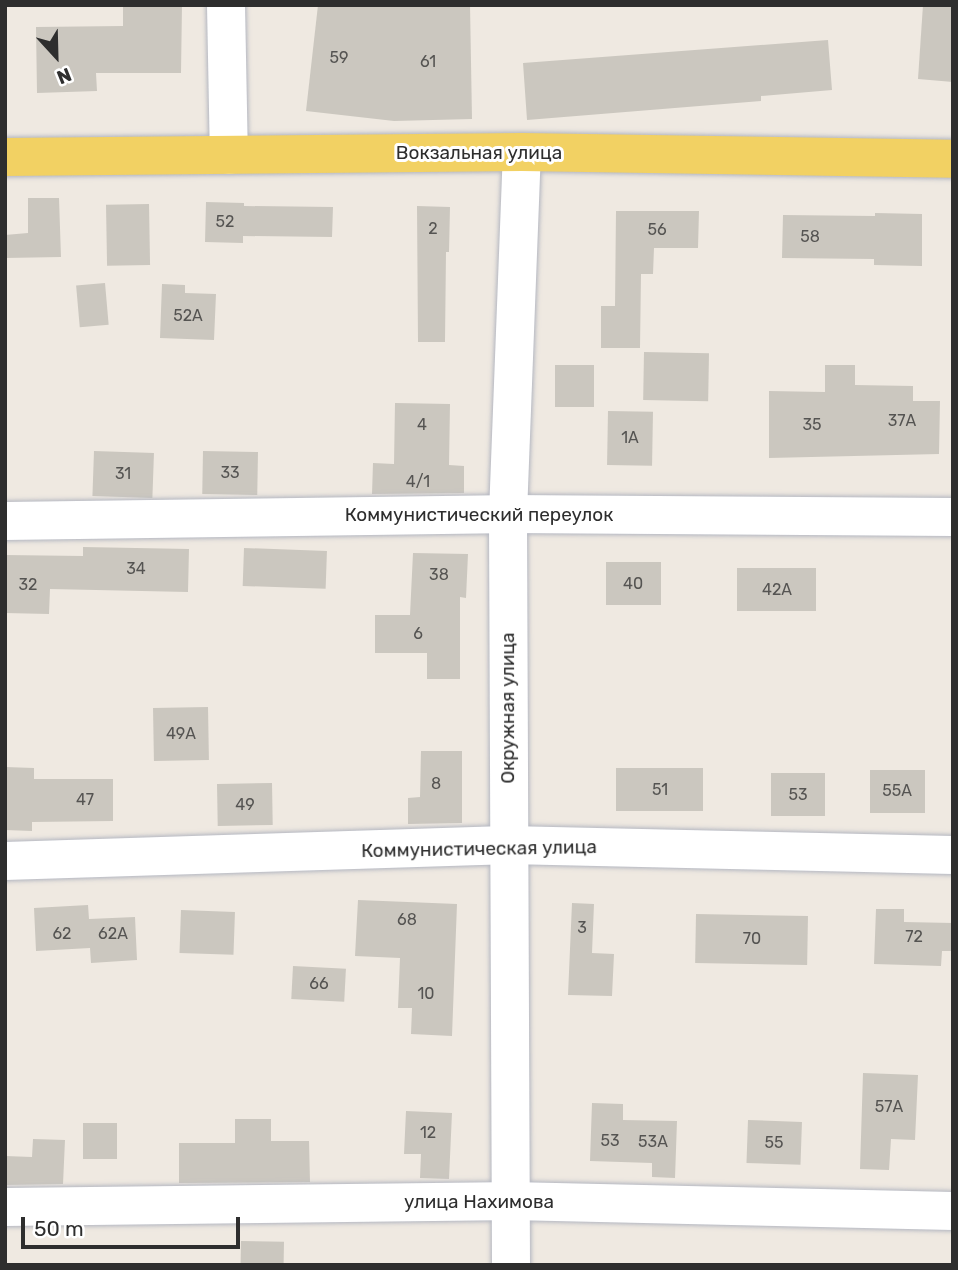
<!DOCTYPE html>
<html>
<head>
<meta charset="utf-8">
<style>
	body { margin:0 }
	#map { position:relative; width:958px; height:1270px; overflow:hidden; background:#efe9e1; font-family:Rubik,sans-serif }
	div>[style] { position:absolute }
	[style*='--x'] { left:calc(var(--x)*1px); top:calc(var(--y)*1px); width:calc(var(--w)*1px); rotate:calc(var(--a)*1deg) }
	.building>* { inset:0; background:#cbc7bf; transform-origin:0 0 }
	.roads { filter:drop-shadow(0 0 2px #b4b7c1) drop-shadow(0 0 2px #b4b7c1) }
	.minor>* { height:38px; margin:-19px; padding:0 19px; transform-origin:19px; border-radius:19px; background:#fff }
	.major>* { height:38px; margin:-19px; padding:0 19px; transform-origin:19px; border-radius:19px; background:#f2d163 }
	span { translate:-50% -50%; white-space:nowrap; text-align:center; line-height:1.15; -webkit-text-stroke:6px #fff; paint-order:stroke }
	.number-label { font-size:16px; color:#555452 }
	.number-label span { -webkit-text-stroke-width:0 }
	.street-label { font-size:19px; color:#2e2e2e }
	.frame { position:absolute; inset:0; border:7px solid #2e2e2e; pointer-events:none }
	.north { position:absolute; left:21px; top:21px; width:70px; height:70px; -webkit-text-stroke:5px #fff; paint-order:stroke; rotate:158deg; font-size:19px; font-weight:700; line-height:28px; text-align:center; color:#2e2e2e }
	.north::after { content:''; display:block; margin:auto; width:24px; height:32px; background:#2e2e2e; clip-path:polygon(50% 0,100% 100%,50% 72%,0 100%) }
	.scale { position:absolute; left:21px; top:1217px; width:219px; height:32px; box-sizing:border-box; border:4px solid #2e2e2e; border-top:0; padding-left:9px; font-size:21px; line-height:24px; white-space:nowrap; color:#2e2e2e; -webkit-text-stroke:5px #fff; paint-order:stroke }
</style>
</head>
<body>
<div id="map">
	<div class="building">
		<i style="clip-path:polygon(123px 5px,182px 5px,181px 73px,96px 73px,97px 91px,37px 93px,36px 27px,123px 26px)"></i>
		<i style="clip-path:polygon(318px 5px,470px 5px,472px 119px,394px 121px,306px 111px)"></i>
		<i style="clip-path:polygon(923px 5px,953px 5px,953px 82px,918px 79px)"></i>
		<i style="clip-path:polygon(828px 40px,832px 90px,761px 96px,761px 101px,527px 120px,523px 63px)"></i>
		<i style="clip-path:polygon(28px 198px,59px 198px,61px 257px,5px 258px,5px 235px,28px 233px)"></i>
		<i style="clip-path:polygon(206px 202px,244px 203px,244px 206px,333px 207px,332px 237px,243px 236px,243px 243px,205px 242px)"></i>
		<i style="left:149px;top:204px;width:61px;height:43px;rotate:89deg"></i>
		<i style="clip-path:polygon(417px 206px,450px 207px,449px 252px,446px 252px,445px 342px,418px 342px)"></i>
		<i style="clip-path:polygon(616px 211px,699px 211px,698px 248px,654px 248px,653px 274px,641px 274px,640px 348px,601px 348px,601px 306px,615px 306px)"></i>
		<i style="clip-path:polygon(875px 213px,922px 214px,922px 266px,874px 265px,874px 259px,782px 258px,783px 215px,875px 216px)"></i>
		<i style="left:105px;top:283px;width:42px;height:29px;rotate:85deg"></i>
		<i style="clip-path:polygon(162px 284px,185px 285px,185px 293px,216px 294px,214px 340px,160px 338px)"></i>
		<i style="left:644px;top:352px;width:65px;height:48px;rotate:1deg"></i>
		<i style="left:555px;top:365px;width:39px;height:42px"></i>
		<i style="clip-path:polygon(825px 365px,855px 365px,855px 385px,913px 386px,913px 401px,940px 401px,939px 454px,769px 458px,769px 391px,825px 392px)"></i>
		<i style="clip-path:polygon(395px 403px,450px 404px,449px 465px,464px 466px,464px 493px,372px 494px,373px 463px,394px 464px)"></i>
		<i style="left:608px;top:411px;width:45px;height:54px;rotate:1deg"></i>
		<i style="left:94px;top:451px;width:60px;height:45px;rotate:2deg"></i>
		<i style="left:203px;top:451px;width:55px;height:43px;rotate:1deg"></i>
		<i style="clip-path:polygon(83px 547px,189px 549px,188px 592px,50px 589px,49px 614px,5px 613px,5px 555px,83px 556px)"></i>
		<i style="left:244px;top:548px;width:83px;height:38px;rotate:2deg"></i>
		<i style="clip-path:polygon(413px 553px,468px 554px,466px 598px,460px 597px,460px 679px,427px 679px,427px 653px,375px 653px,375px 615px,410px 615px)"></i>
		<i style="left:606px;top:562px;width:55px;height:43px"></i>
		<i style="left:737px;top:568px;width:79px;height:43px"></i>
		<i style="left:208px;top:707px;width:53px;height:55px;rotate:89deg"></i>
		<i style="clip-path:polygon(421px 751px,462px 751px,462px 823px,408px 824px,408px 798px,420px 797px)"></i>
		<i style="clip-path:polygon(5px 767px,34px 768px,34px 779px,113px 779px,113px 821px,32px 822px,32px 831px,5px 830px)"></i>
		<i style="left:616px;top:768px;width:87px;height:43px"></i>
		<i style="left:870px;top:770px;width:55px;height:43px"></i>
		<i style="left:771px;top:773px;width:54px;height:43px"></i>
		<i style="left:272px;top:783px;width:42px;height:55px;rotate:89deg"></i>
		<i style="clip-path:polygon(358px 900px,457px 904px,452px 1036px,411px 1034px,412px 1008px,398px 1008px,400px 958px,355px 956px)"></i>
		<i style="clip-path:polygon(572px 903px,594px 904px,592px 953px,614px 954px,612px 996px,568px 995px)"></i>
		<i style="clip-path:polygon(88px 905px,89px 919px,135px 917px,137px 960px,91px 963px,90px 948px,36px 951px,34px 908px)"></i>
		<i style="clip-path:polygon(876px 909px,904px 909px,904px 922px,953px 923px,953px 951px,942px 951px,941px 966px,874px 964px)"></i>
		<i style="left:181px;top:910px;width:54px;height:43px;rotate:2deg"></i>
		<i style="left:696px;top:914px;width:112px;height:49px;rotate:1deg"></i>
		<i style="left:293px;top:966px;width:53px;height:33px;rotate:3deg"></i>
		<i style="clip-path:polygon(863px 1073px,918px 1075px,915px 1140px,891px 1139px,889px 1170px,860px 1169px)"></i>
		<i style="clip-path:polygon(592px 1103px,623px 1104px,623px 1120px,677px 1121px,675px 1178px,652px 1177px,652px 1163px,590px 1161px)"></i>
		<i style="clip-path:polygon(406px 1111px,452px 1113px,449px 1179px,420px 1178px,421px 1154px,404px 1154px)"></i>
		<i style="clip-path:polygon(235px 1119px,271px 1119px,271px 1141px,309px 1141px,310px 1182px,179px 1183px,179px 1143px,235px 1143px)"></i>
		<i style="left:748px;top:1120px;width:54px;height:43px;rotate:2deg"></i>
		<i style="left:83px;top:1123px;width:34px;height:36px"></i>
		<i style="clip-path:polygon(33px 1139px,65px 1140px,63px 1184px,5px 1185px,5px 1156px,32px 1157px)"></i>
		<i style="left:241px;top:1241px;width:43px;height:24px;rotate:1deg"></i>
	</div>
	<div class="roads">
		<div class="minor">
			<i style="--x:226;--y:5;--w:150;--a:88.9"></i>
			<i style="--x:5;--y:521;--w:503;--a:-0.8"></i>
			<i style="--x:508;--y:514;--w:445;--a:0.4"></i>
			<i style="--x:5;--y:861;--w:503;--a:-1.82"></i>
			<i style="--x:508;--y:845;--w:445;--a:1.3"></i>
			<i style="--x:5;--y:1207;--w:506;--a:-0.68"></i>
			<i style="--x:511;--y:1201;--w:442;--a:1.3"></i>
			<i style="--x:511;--y:1265;--w:751;--a:-90.23"></i>
			<i style="--x:508;--y:514;--w:362;--a:-87.8"></i>
		</div>
		<div class="major">
			<i style="--x:5;--y:157;--w:517;--a:-0.55"></i>
			<i style="--x:522;--y:152;--w:431;--a:0.9"></i>
		</div>
	</div>
	<div class="number-label">
		<span style="left:339px;top:58px">59</span>
		<span style="left:428px;top:62px">61</span>
		<span style="left:225px;top:222px">52</span>
		<span style="left:433px;top:229px">2</span>
		<span style="left:657px;top:230px">56</span>
		<span style="left:810px;top:237px">58</span>
		<span style="left:188px;top:316px">52А</span>
		<span style="left:902px;top:421px">37А</span>
		<span style="left:422px;top:425px">4</span>
		<span style="left:812px;top:425px">35</span>
		<span style="left:630px;top:438px">1А</span>
		<span style="left:230px;top:473px">33</span>
		<span style="left:123px;top:474px">31</span>
		<span style="left:418px;top:482px">4/1</span>
		<span style="left:136px;top:569px">34</span>
		<span style="left:439px;top:575px">38</span>
		<span style="left:633px;top:584px">40</span>
		<span style="left:28px;top:585px">32</span>
		<span style="left:777px;top:590px">42А</span>
		<span style="left:418px;top:634px">6</span>
		<span style="left:181px;top:734px">49А</span>
		<span style="left:436px;top:784px">8</span>
		<span style="left:660px;top:790px">51</span>
		<span style="left:897px;top:791px">55А</span>
		<span style="left:798px;top:795px">53</span>
		<span style="left:85px;top:800px">47</span>
		<span style="left:245px;top:805px">49</span>
		<span style="left:407px;top:920px">68</span>
		<span style="left:582px;top:928px">3</span>
		<span style="left:62px;top:934px">62</span>
		<span style="left:113px;top:934px">62А</span>
		<span style="left:914px;top:937px">72</span>
		<span style="left:752px;top:939px">70</span>
		<span style="left:319px;top:984px">66</span>
		<span style="left:426px;top:994px">10</span>
		<span style="left:889px;top:1107px">57А</span>
		<span style="left:428px;top:1133px">12</span>
		<span style="left:610px;top:1141px">53</span>
		<span style="left:653px;top:1142px">53А</span>
		<span style="left:774px;top:1143px">55</span>
	</div>
	<div class="street-label">
		<span style="left:479px;top:153px">Вокзальная улица</span>
		<span style="left:479px;top:515px">Коммунистический переулок</span>
		<span style="left:508px;top:708px;rotate:-90deg">Окружная улица</span>
		<span style="left:479px;top:849px;rotate:-1deg">Коммунистическая улица</span>
		<span style="left:479px;top:1202px">улица Нахимова</span>
	</div>
	<div class="frame"></div>
	<div class="north">N</div>
	<div class="scale">50 m</div>
</div>
</body>
</html>
